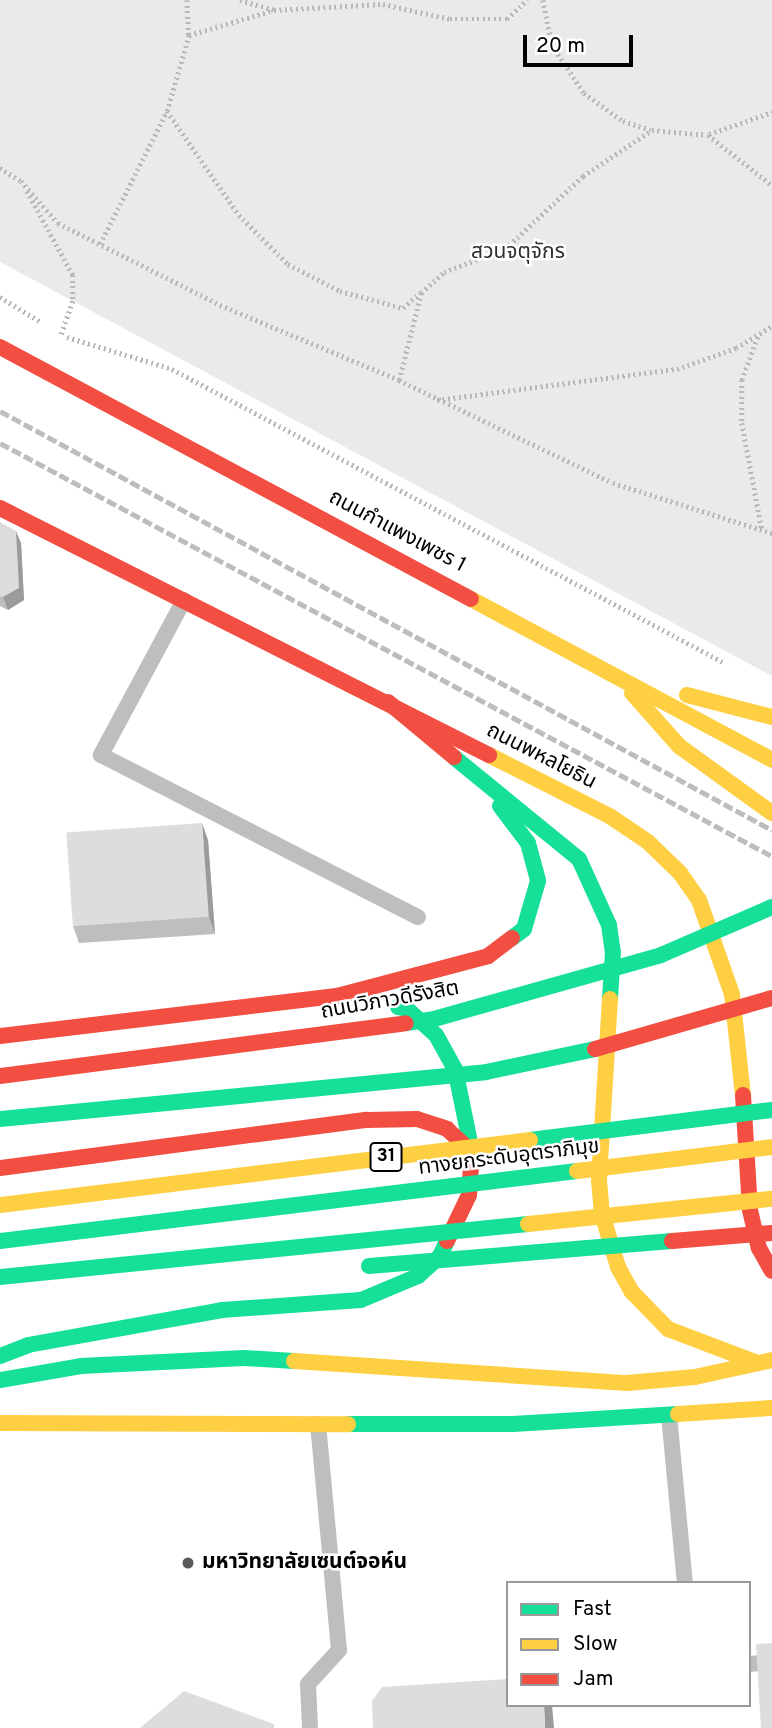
<!DOCTYPE html>
<html>
<head>
<meta charset="utf-8">
<style>
	body { margin:0 }
	#map { position:relative; width:772px; height:1728px; overflow:hidden; background:#fff; font-family:Overpass,"Noto Sans Thai",sans-serif }
	div>[style] { position:absolute }
	[style*='--x'] { left:calc(var(--x)*1px); top:calc(var(--y)*1px); width:calc(var(--w)*1px); rotate:calc(var(--a)*1deg) }
	.green>* { inset:0; background:#eaeaea }
	.path>* { height:4.5px; margin-top:-2.25px; transform-origin:0; background:repeating-linear-gradient(90deg,#b8b8b8 0 2px,transparent 0 5.5px) }
	.lane>* { height:16px; margin:-8px; padding:0 8px; transform-origin:8px; border-radius:8px; background:#bebebe }
	.fast>* { height:16px; margin:-8px; padding:0 8px; transform-origin:8px; border-radius:8px; background:#16e098 }
	.slow>* { height:16px; margin:-8px; padding:0 8px; transform-origin:8px; border-radius:8px; background:#ffcf43 }
	.jam>* { height:16px; margin:-8px; padding:0 8px; transform-origin:8px; border-radius:8px; background:#f24e42 }
	.rail>* { height:5px; margin-top:-2.5px; transform-origin:0; background:repeating-linear-gradient(90deg,#bdbdbd 0 10px,transparent 0 13.5px) }
	.fast-bridge>* { height:16px; margin:-8px; padding:0 8px; transform-origin:8px; border-radius:8px; background:#16e098 }
	.slow-bridge>* { height:16px; margin:-8px; padding:0 8px; transform-origin:8px; border-radius:8px; background:#ffcf43 }
	.jam-bridge>* { height:16px; margin:-8px; padding:0 8px; transform-origin:8px; border-radius:8px; background:#f24e42 }
	.wall>* { inset:0; background:#bebebe }
	.shaded-wall>* { inset:0; background:#9b9b9b }
	.building>* { inset:0; background:#ddd; transform-origin:0 0 }
	.dots>* { width:19px; height:19px; translate:-50% -50%; box-sizing:border-box; border:4px solid #fff; border-radius:50% }
	span { translate:-50% -50%; white-space:nowrap; text-align:center; line-height:1.15; -webkit-text-stroke:5px #fff; paint-order:stroke }
	.shield-label span { padding:2px 5px; background:#fff; border:2px solid; border-radius:5px; -webkit-text-stroke-width:0 }
	.shield-label { font-size:19px; color:#000; font-weight:700 }
	.park-label { font-size:21px; color:#303030 }
	.street-label { font-size:21px; color:#000 }
	.poi-label { font-size:21px; color:#000; font-weight:700 }
	.left { translate:0 -50%; text-align:left }
	.legend { position:absolute; left:506px; top:1581px; width:245px; height:126px; box-sizing:border-box; background:#fff; border:2px solid #999; margin:0; padding:9px 12px; list-style:none; font-size:21px; color:#000 }
	.legend li { display:flex; align-items:center; gap:14px; height:35px }
	.legend b { width:35px; border:2px solid #999 }
	.scale { position:absolute; left:523px; top:35px; width:110px; height:32px; box-sizing:border-box; border:4px solid #000; border-top:0; padding-left:9px; font-size:21px; line-height:24px; white-space:nowrap; color:#000; -webkit-text-stroke:5px #fff; paint-order:stroke }
</style>
</head>
<body>
<div id="map">
	<div class="green">
		<i style="clip-path:polygon(0 0,772px 0,772px 676px,0 262px)"></i>
	</div>
	<div class="path">
		<i style="--x:187;--y:0;--w:35;--a:87"></i>
		<i style="--x:240;--y:0;--w:35;--a:16"></i>
		<i style="--x:274;--y:10;--w:109;--a:-3.2"></i>
		<i style="--x:383;--y:4;--w:69;--a:12.6"></i>
		<i style="--x:450;--y:19;--w:57;--a:0"></i>
		<i style="--x:507;--y:19;--w:28;--a:-44"></i>
		<i style="--x:543;--y:0;--w:46;--a:78.7"></i>
		<i style="--x:552;--y:45;--w:58;--a:56.3"></i>
		<i style="--x:584;--y:93;--w:48;--a:35.7"></i>
		<i style="--x:623;--y:121;--w:29;--a:18"></i>
		<i style="--x:167;--y:111;--w:126;--a:55.3"></i>
		<i style="--x:239;--y:215;--w:69;--a:45"></i>
		<i style="--x:288;--y:264;--w:59;--a:27.4"></i>
		<i style="--x:340;--y:291;--w:65;--a:15.1"></i>
		<i style="--x:403;--y:308;--w:23;--a:-41"></i>
		<i style="--x:709;--y:134;--w:67;--a:-19.2"></i>
		<i style="--x:0;--y:168;--w:25;--a:32"></i>
		<i style="--x:21;--y:181;--w:56;--a:48.6"></i>
		<i style="--x:58;--y:223;--w:182;--a:26.8"></i>
		<i style="--x:220;--y:305;--w:194;--a:22.7"></i>
		<i style="--x:399;--y:380;--w:237;--a:25.7"></i>
		<i style="--x:613;--y:483;--w:167;--a:17.5"></i>
		<i style="--x:27;--y:191;--w:96;--a:61.3"></i>
		<i style="--x:73;--y:275;--w:26;--a:90"></i>
		<i style="--x:73;--y:301;--w:37;--a:109"></i>
		<i style="--x:100;--y:244;--w:149;--a:-63.3"></i>
		<i style="--x:167;--y:111;--w:79;--a:-73.9"></i>
		<i style="--x:189;--y:35;--w:89;--a:-16.4"></i>
		<i style="--x:0;--y:297;--w:48;--a:31.4"></i>
		<i style="--x:67;--y:337;--w:110;--a:16.9"></i>
		<i style="--x:172;--y:369;--w:626;--a:28"></i>
		<i style="--x:758;--y:337;--w:46;--a:110.4"></i>
		<i style="--x:742;--y:380;--w:43;--a:90"></i>
		<i style="--x:742;--y:423;--w:109;--a:79.4"></i>
		<i style="--x:399;--y:380;--w:90;--a:-75.8"></i>
		<i style="--x:421;--y:293;--w:31;--a:-42"></i>
		<i style="--x:444;--y:272;--w:65;--a:-20.7"></i>
		<i style="--x:505;--y:249;--w:107;--a:-43.1"></i>
		<i style="--x:583;--y:176;--w:83;--a:-33.7"></i>
		<i style="--x:652;--y:130;--w:56;--a:5.1"></i>
		<i style="--x:708;--y:135;--w:81;--a:38"></i>
		<i style="--x:437;--y:400;--w:242;--a:-7.4"></i>
		<i style="--x:677;--y:369;--w:63;--a:-19.6"></i>
		<i style="--x:736;--y:348;--w:42;--a:-31.4"></i>
	</div>
	<div class="lane">
		<i style="--x:184;--y:600;--w:176;--a:118.2"></i>
		<i style="--x:101;--y:755;--w:356;--a:27.1"></i>
		<i style="--x:669;--y:1415;--w:169;--a:84.6"></i>
		<i style="--x:749;--y:1664;--w:23;--a:-5"></i>
		<i style="--x:310;--y:1728;--w:44;--a:-92.6"></i>
		<i style="--x:308;--y:1684;--w:46;--a:-47.6"></i>
		<i style="--x:339;--y:1650;--w:227;--a:-95.3"></i>
	</div>
	<div class="fast">
		<i style="--x:455;--y:758;--w:160;--a:39.2"></i>
		<i style="--x:579;--y:859;--w:72;--a:65.6"></i>
		<i style="--x:609;--y:925;--w:27;--a:82"></i>
		<i style="--x:613;--y:952;--w:47;--a:93.7"></i>
		<i style="--x:500;--y:806;--w:46;--a:52.9"></i>
		<i style="--x:528;--y:843;--w:39;--a:75"></i>
		<i style="--x:538;--y:881;--w:50;--a:106.3"></i>
		<i style="--x:524;--y:929;--w:15;--a:143"></i>
		<i style="--x:398;--y:1007;--w:9;--a:13"></i>
		<i style="--x:407;--y:1009;--w:39;--a:42"></i>
		<i style="--x:436;--y:1035;--w:39;--a:61"></i>
		<i style="--x:455;--y:1069;--w:85;--a:78.4"></i>
		<i style="--x:0;--y:1356;--w:30;--a:-21"></i>
		<i style="--x:28;--y:1345;--w:197;--a:-10.2"></i>
		<i style="--x:222;--y:1310;--w:139;--a:-4.1"></i>
		<i style="--x:361;--y:1300;--w:62;--a:-22.8"></i>
		<i style="--x:418;--y:1276;--w:30;--a:-42"></i>
		<i style="--x:440;--y:1256;--w:17;--a:-65"></i>
		<i style="--x:0;--y:1380;--w:82;--a:-9.8"></i>
		<i style="--x:81;--y:1366;--w:163;--a:-2.8"></i>
		<i style="--x:244;--y:1358;--w:50;--a:3.4"></i>
		<i style="--x:348;--y:1424;--w:165;--a:0"></i>
		<i style="--x:513;--y:1424;--w:165;--a:-3.5"></i>
	</div>
	<div class="slow">
		<i style="--x:471;--y:599;--w:341;--a:28.1"></i>
		<i style="--x:632;--y:693;--w:71;--a:48.4"></i>
		<i style="--x:679;--y:746;--w:115;--a:35.8"></i>
		<i style="--x:687;--y:695;--w:88;--a:14.5"></i>
		<i style="--x:489;--y:755;--w:137;--a:26.9"></i>
		<i style="--x:611;--y:817;--w:45;--a:34"></i>
		<i style="--x:648;--y:842;--w:45;--a:44.1"></i>
		<i style="--x:680;--y:873;--w:33;--a:55"></i>
		<i style="--x:699;--y:900;--w:100;--a:70.7"></i>
		<i style="--x:732;--y:994;--w:102;--a:83.8"></i>
		<i style="--x:610;--y:999;--w:181;--a:93.5"></i>
		<i style="--x:599;--y:1180;--w:34;--a:85"></i>
		<i style="--x:602;--y:1214;--w:55;--a:73.2"></i>
		<i style="--x:618;--y:1267;--w:29;--a:61"></i>
		<i style="--x:632;--y:1292;--w:52;--a:45.8"></i>
		<i style="--x:668;--y:1329;--w:93;--a:20.8"></i>
		<i style="--x:294;--y:1361;--w:334;--a:3.8"></i>
		<i style="--x:627;--y:1383;--w:68;--a:-5"></i>
		<i style="--x:695;--y:1377;--w:79;--a:-12.4"></i>
		<i style="--x:678;--y:1414;--w:94;--a:-3.7"></i>
		<i style="--x:0;--y:1423;--w:348;--a:0.2"></i>
	</div>
	<div class="jam">
		<i style="--x:0;--y:347;--w:534;--a:28.15"></i>
		<i style="--x:0;--y:508;--w:548;--a:26.8"></i>
		<i style="--x:388;--y:702;--w:86;--a:39.8"></i>
		<i style="--x:0;--y:1036;--w:339;--a:-6.8"></i>
		<i style="--x:337;--y:996;--w:156;--a:-14.8"></i>
		<i style="--x:488;--y:956;--w:30;--a:-37"></i>
		<i style="--x:743;--y:1095;--w:115;--a:86.5"></i>
		<i style="--x:750;--y:1210;--w:39;--a:77"></i>
		<i style="--x:759;--y:1248;--w:26;--a:61"></i>
		<i style="--x:0;--y:1168;--w:370;--a:-7.5"></i>
		<i style="--x:367;--y:1120;--w:50;--a:-1.1"></i>
		<i style="--x:417;--y:1119;--w:32;--a:18"></i>
		<i style="--x:447;--y:1129;--w:34;--a:43"></i>
		<i style="--x:472;--y:1152;--w:43;--a:94"></i>
		<i style="--x:469;--y:1195;--w:51;--a:115.6"></i>
	</div>
	<div class="rail">
		<i style="--x:0;--y:411;--w:878;--a:28.49"></i>
		<i style="--x:0;--y:443;--w:876;--a:28.15"></i>
	</div>
	<div class="fast-bridge">
		<i style="--x:406;--y:1023;--w:28;--a:-8"></i>
		<i style="--x:434;--y:1019;--w:236;--a:-15.7"></i>
		<i style="--x:661;--y:955;--w:121;--a:-23.4"></i>
		<i style="--x:0;--y:1119;--w:488;--a:-5.5"></i>
		<i style="--x:486;--y:1072;--w:111;--a:-11.9"></i>
		<i style="--x:530;--y:1140;--w:244;--a:-7.1"></i>
		<i style="--x:0;--y:1241;--w:581;--a:-6.92"></i>
		<i style="--x:369;--y:1266;--w:304;--a:-4.7"></i>
		<i style="--x:0;--y:1277;--w:531;--a:-5.73"></i>
	</div>
	<div class="slow-bridge">
		<i style="--x:577;--y:1171;--w:196;--a:-7"></i>
		<i style="--x:0;--y:1205;--w:534;--a:-6.99"></i>
		<i style="--x:528;--y:1224;--w:245;--a:-5.9"></i>
	</div>
	<div class="jam-bridge">
		<i style="--x:595;--y:1049;--w:184;--a:-16.1"></i>
		<i style="--x:0;--y:1076;--w:409;--a:-7.4"></i>
		<i style="--x:672;--y:1241;--w:100;--a:-4.6"></i>
	</div>
	<div class="wall">
		<i style="clip-path:polygon(0 522px,21px 543px,24px 600px,8px 610px,0 606px)"></i>
		<i style="clip-path:polygon(208px 840px,215px 934px,79px 943px,73px 926px)"></i>
	</div>
	<div class="shaded-wall">
		<i style="clip-path:polygon(16px 531px,21px 543px,24px 600px,8px 610px,3px 597px)"></i>
		<i style="clip-path:polygon(202px 823px,208px 840px,215px 934px,209px 917px)"></i>
		<i style="clip-path:polygon(544px 1705px,552px 1705px,554px 1728px,545px 1728px)"></i>
	</div>
	<div class="building">
		<i style="clip-path:polygon(0 522px,16px 531px,19px 588px,3px 597px,0 596px)"></i>
		<i style="left:202px;top:823px;width:94px;height:136px;rotate:86deg"></i>
		<i style="clip-path:polygon(772px 1643px,772px 1728px,761px 1728px,756px 1644px)"></i>
		<i style="clip-path:polygon(508px 1679px,508px 1705px,544px 1705px,545px 1728px,373px 1728px,372px 1701px,382px 1687px)"></i>
		<i style="clip-path:polygon(184px 1691px,274px 1724px,274px 1728px,140px 1728px)"></i>
	</div>
	<div class="dots">
		<i style="left:188px;top:1563px;background:#595959"></i>
	</div>
	<div class="shield-label">
		<span style="left:386px;top:1157px">31</span>
	</div>
	<div class="park-label">
		<span style="left:518px;top:253px">สวนจตุจักร</span>
	</div>
	<div class="street-label">
		<span style="left:397px;top:532px;rotate:28deg">ถนนกำแพงเพชร 1</span>
		<span style="left:541px;top:757px;rotate:27deg">ถนนพหลโยธิน</span>
		<span style="left:390px;top:1001px;rotate:-10deg">ถนนวิภาวดีรังสิต</span>
		<span style="left:509px;top:1158px;rotate:-7deg">ทางยกระดับอุตราภิมุข</span>
	</div>
	<div class="poi-label">
		<span class="left" style="left:202px;top:1563px">มหาวิทยาลัยเซนต์จอห์น</span>
	</div>
	<ul class="legend">
	<li><b style="height:9px;background:#16e098"></b>Fast</li>
	<li><b style="height:9px;background:#ffcf43"></b>Slow</li>
	<li><b style="height:9px;background:#f24e42"></b>Jam</li>
	</ul>
	<div class="scale">20 m</div>
</div>
</body>
</html>
